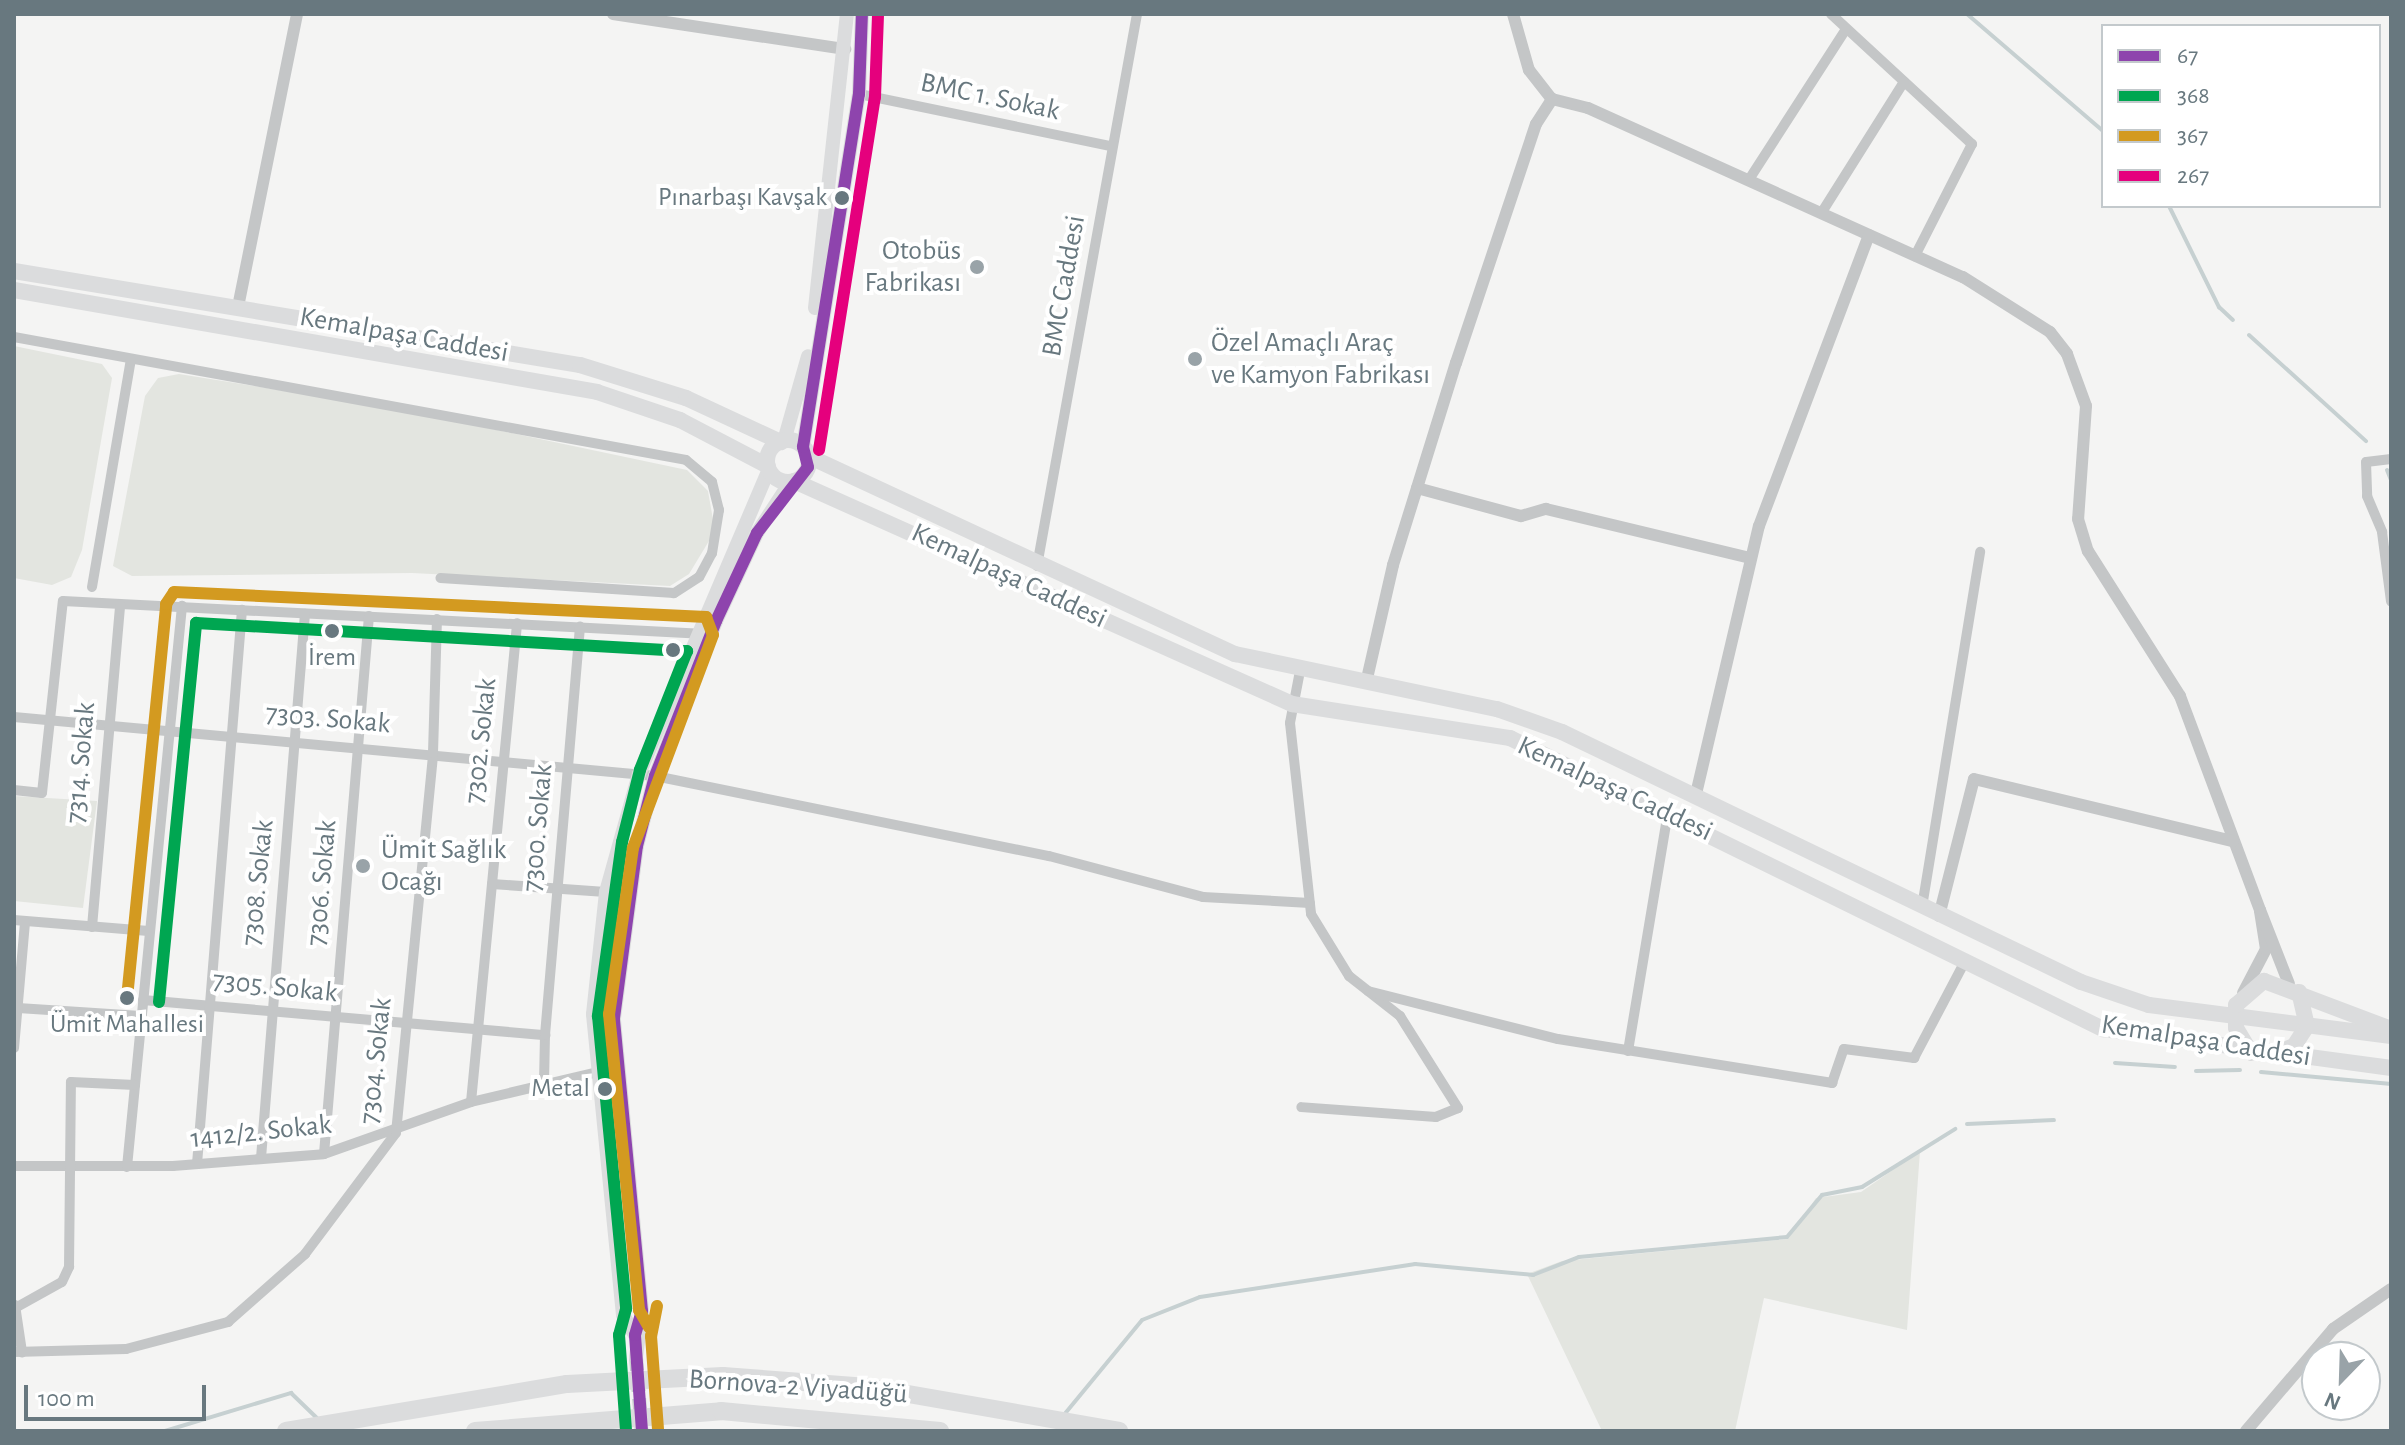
<!DOCTYPE html>
<html>
<head>
<meta charset="utf-8">
<style>
	body { margin:0 }
	#map { position:relative; width:2405px; height:1445px; overflow:hidden; background:#f4f4f3; font-family:"Alegreya Sans",sans-serif }
	div>[style] { position:absolute }
	[style*='--x'] { left:calc(var(--x)*1px); top:calc(var(--y)*1px); width:calc(var(--w)*1px); rotate:calc(var(--a)*1deg) }
	.green>* { inset:0; background:#e3e5e0 }
	.stream>* { height:4px; margin:-2px; padding:0 2px; transform-origin:2px; border-radius:2px; background:#c6d0d1 }
	.secondary-tunnel>* { height:14px; margin-top:-7px; transform-origin:0; background:repeating-linear-gradient(90deg,#cacfd0 0 14px,transparent 0 21px) }
	.minor>* { height:10px; margin:-5px; padding:0 5px; transform-origin:5px; border-radius:5px; background:#c4c6c7 }
	.tertiary>* { height:12px; margin:-6px; padding:0 6px; transform-origin:6px; border-radius:6px; background:#c4c6c7 }
	.secondary>* { height:14px; margin:-7px; padding:0 7px; transform-origin:7px; border-radius:7px; background:#dbdcdd }
	.primary>* { height:16px; margin:-8px; padding:0 8px; transform-origin:8px; border-radius:8px; background:#dbdcdd }
	.primary>.ring { margin:-8px; padding:0; box-sizing:content-box; background:none; border:16px solid #dbdcdd; border-radius:50% }
	.motorway>* { height:18px; margin:-9px; padding:0 9px; transform-origin:9px; border-radius:9px; background:#dbdcdd }
	.bus-1>* { height:12px; margin:-6px; padding:0 6px; transform-origin:6px; border-radius:6px; background:#8e44ad }
	.bus-2>* { height:12px; margin:-6px; padding:0 6px; transform-origin:6px; border-radius:6px; background:#00a651 }
	.bus-3>* { height:12px; margin:-6px; padding:0 6px; transform-origin:6px; border-radius:6px; background:#d39a20 }
	.bus-4>* { height:12px; margin:-6px; padding:0 6px; transform-origin:6px; border-radius:6px; background:#e5007d }
	.dots>* { width:22px; height:22px; translate:-50% -50%; box-sizing:border-box; border:4px solid #fff; border-radius:50% }
	span { translate:-50% -50%; white-space:nowrap; text-align:center; line-height:1.15; -webkit-text-stroke:8px #fff; paint-order:stroke }
	.bus-label { font-size:26px; color:#68787f }
	.right { translate:-100% -50%; text-align:right }
	.street-label { font-size:28px; color:#68787f }
	.poi-label { font-size:28px; color:#68787f }
	.left { translate:0 -50%; text-align:left }
	.frame { position:absolute; inset:0; border:16px solid #68787f; pointer-events:none }
	.legend { position:absolute; left:2101px; top:24px; width:280px; height:184px; box-sizing:border-box; background:#fff; border:2px solid #c3c9cc; margin:0; padding:10px 14px; list-style:none; font-size:24px; color:#68787f }
	.legend li { display:flex; align-items:center; gap:16px; height:40px }
	.legend b { width:40px; border:2px solid #c3c9cc }
	.north { position:absolute; left:2301px; top:1341px; width:80px; height:80px; box-sizing:border-box; background:#fff; border:2px solid #c3c9cc; border-radius:50%; rotate:203deg; font-size:22px; font-weight:700; line-height:32px; text-align:center; color:#68787f }
	.north::after { content:''; display:block; margin:auto; width:28px; height:36px; background:#99a3a8; clip-path:polygon(50% 0,100% 100%,50% 72%,0 100%) }
	.scale { position:absolute; left:24px; top:1385px; width:182px; height:36px; box-sizing:border-box; border:4px solid #68787f; border-top:0; padding-left:10px; font-size:24px; line-height:28px; white-space:nowrap; color:#68787f; -webkit-text-stroke:6px #fff; paint-order:stroke }
</style>
</head>
<body>
<div id="map">
	<div class="green">
		<i style="clip-path:polygon(14px 346px,102px 364px,112px 378px,82px 550px,71px 577px,52px 585px,14px 578px)"></i>
		<i style="clip-path:polygon(179px 374px,398px 409px,687px 470px,708px 491px,715px 531px,689px 574px,670px 586px,412px 573px,132px 576px,113px 566px,145px 396px,158px 378px)"></i>
		<i style="clip-path:polygon(14px 796px,97px 801px,83px 908px,14px 901px)"></i>
		<i style="clip-path:polygon(1920px 1151px,1907px 1330px,1764px 1298px,1735px 1431px,1602px 1431px,1527px 1274px,1562px 1261px,1788px 1239px,1816px 1198px,1861px 1192px)"></i>
	</div>
	<div class="stream">
		<i style="--x:1967;--y:14;--w:179;--a:40.7"></i>
		<i style="--x:2169;--y:206;--w:113;--a:63.7"></i>
		<i style="--x:2219;--y:307;--w:19;--a:43"></i>
		<i style="--x:2249;--y:335;--w:158;--a:42.2"></i>
		<i style="--x:2387;--y:470;--w:11;--a:68"></i>
		<i style="--x:2115;--y:1063;--w:60;--a:3.8"></i>
		<i style="--x:2196;--y:1071;--w:44;--a:-1.3"></i>
		<i style="--x:2261;--y:1072;--w:131;--a:5.3"></i>
		<i style="--x:1967;--y:1124;--w:87;--a:-2.6"></i>
		<i style="--x:1063;--y:1416;--w:124;--a:-50.5"></i>
		<i style="--x:1142;--y:1320;--w:62;--a:-21.6"></i>
		<i style="--x:1200;--y:1297;--w:218;--a:-8.7"></i>
		<i style="--x:1415;--y:1264;--w:119;--a:5.3"></i>
		<i style="--x:1533;--y:1275;--w:49;--a:-21.4"></i>
		<i style="--x:1579;--y:1257;--w:209;--a:-5.5"></i>
		<i style="--x:1787;--y:1237;--w:55;--a:-50.2"></i>
		<i style="--x:1822;--y:1195;--w:41;--a:-11.3"></i>
		<i style="--x:1862;--y:1187;--w:110;--a:-31.9"></i>
		<i style="--x:165;--y:1431;--w:132;--a:-16.8"></i>
		<i style="--x:291;--y:1393;--w:36;--a:44"></i>
	</div>
	<div class="secondary-tunnel">
		<i style="--x:636;--y:1357;--w:67;--a:85.7"></i>
	</div>
	<div class="minor">
		<i style="--x:1831;--y:14;--w:192;--a:42.7"></i>
		<i style="--x:1972;--y:144;--w:126;--a:117"></i>
		<i style="--x:859;--y:94;--w:257;--a:11.7"></i>
		<i style="--x:1750;--y:178;--w:177;--a:-57.2"></i>
		<i style="--x:1822;--y:212;--w:154;--a:-57.8"></i>
		<i style="--x:14;--y:337;--w:683;--a:10.37"></i>
		<i style="--x:686;--y:460;--w:34;--a:40"></i>
		<i style="--x:712;--y:482;--w:29;--a:76"></i>
		<i style="--x:719;--y:510;--w:44;--a:99.2"></i>
		<i style="--x:712;--y:553;--w:27;--a:118"></i>
		<i style="--x:699;--y:577;--w:30;--a:147"></i>
		<i style="--x:674;--y:593;--w:234;--a:-176.3"></i>
		<i style="--x:2391;--y:459;--w:25;--a:173"></i>
		<i style="--x:2366;--y:462;--w:34;--a:88"></i>
		<i style="--x:2367;--y:496;--w:39;--a:67"></i>
		<i style="--x:2382;--y:532;--w:70;--a:82.6"></i>
		<i style="--x:1037;--y:566;--w:561;--a:-79.73"></i>
		<i style="--x:92;--y:587;--w:230;--a:-80.3"></i>
		<i style="--x:1300;--y:671;--w:53;--a:100.9"></i>
		<i style="--x:1290;--y:723;--w:192;--a:83.7"></i>
		<i style="--x:1311;--y:914;--w:73;--a:58.5"></i>
		<i style="--x:1349;--y:976;--w:65;--a:38.1"></i>
		<i style="--x:1400;--y:1016;--w:109;--a:57.8"></i>
		<i style="--x:1458;--y:1108;--w:24;--a:158"></i>
		<i style="--x:1436;--y:1117;--w:135;--a:-175.8"></i>
		<i style="--x:14;--y:717;--w:644;--a:5.26"></i>
		<i style="--x:655;--y:776;--w:402;--a:11.5"></i>
		<i style="--x:1049;--y:856;--w:159;--a:14.9"></i>
		<i style="--x:1203;--y:897;--w:107;--a:3.2"></i>
		<i style="--x:14;--y:790;--w:28;--a:6"></i>
		<i style="--x:42;--y:793;--w:193;--a:-83.8"></i>
		<i style="--x:63;--y:601;--w:643;--a:2.94"></i>
		<i style="--x:492;--y:884;--w:114;--a:4"></i>
		<i style="--x:1922;--y:907;--w:360;--a:-80.7"></i>
		<i style="--x:14;--y:920;--w:135;--a:4.7"></i>
		<i style="--x:92;--y:927;--w:324;--a:-85"></i>
		<i style="--x:1368;--y:991;--w:196;--a:14.2"></i>
		<i style="--x:1558;--y:1039;--w:278;--a:9.1"></i>
		<i style="--x:1832;--y:1083;--w:36;--a:-71"></i>
		<i style="--x:1844;--y:1049;--w:71;--a:7.3"></i>
		<i style="--x:1914;--y:1058;--w:105;--a:-62.2"></i>
		<i style="--x:143;--y:1000;--w:404;--a:5"></i>
		<i style="--x:545;--y:1035;--w:49;--a:91.2"></i>
		<i style="--x:18;--y:1008;--w:123;--a:3.7"></i>
		<i style="--x:545;--y:1035;--w:410;--a:-85.1"></i>
		<i style="--x:14;--y:1048;--w:127;--a:-85"></i>
		<i style="--x:1628;--y:1051;--w:242;--a:-80.5"></i>
		<i style="--x:471;--y:1102;--w:481;--a:-84.5"></i>
		<i style="--x:324;--y:1154;--w:540;--a:-85.22"></i>
		<i style="--x:261;--y:1158;--w:546;--a:-85.38"></i>
		<i style="--x:197;--y:1164;--w:556;--a:-85.36"></i>
		<i style="--x:14;--y:1166;--w:159;--a:0"></i>
		<i style="--x:173;--y:1166;--w:151;--a:-4.5"></i>
		<i style="--x:324;--y:1154;--w:156;--a:-19.5"></i>
		<i style="--x:471;--y:1102;--w:130;--a:-13.3"></i>
		<i style="--x:127;--y:1167;--w:564;--a:-84.4"></i>
		<i style="--x:15;--y:1305;--w:48;--a:81.5"></i>
		<i style="--x:17;--y:1307;--w:51;--a:-29.1"></i>
		<i style="--x:62;--y:1282;--w:17;--a:-65"></i>
		<i style="--x:69;--y:1267;--w:185;--a:-89.4"></i>
		<i style="--x:71;--y:1082;--w:64;--a:2.7"></i>
		<i style="--x:14;--y:1352;--w:112;--a:-1.5"></i>
		<i style="--x:126;--y:1349;--w:106;--a:-14.8"></i>
		<i style="--x:228;--y:1322;--w:103;--a:-41.4"></i>
		<i style="--x:305;--y:1254;--w:151;--a:-53.1"></i>
		<i style="--x:396;--y:1133;--w:382;--a:-84.4"></i>
		<i style="--x:433;--y:753;--w:134;--a:-88.3"></i>
	</div>
	<div class="tertiary">
		<i style="--x:613;--y:14;--w:235;--a:8.6"></i>
		<i style="--x:1513;--y:14;--w:58;--a:74.1"></i>
		<i style="--x:1529;--y:70;--w:37;--a:52"></i>
		<i style="--x:1552;--y:99;--w:37;--a:14"></i>
		<i style="--x:1588;--y:108;--w:411;--a:24.3"></i>
		<i style="--x:1963;--y:277;--w:103;--a:32.3"></i>
		<i style="--x:2050;--y:332;--w:28;--a:52"></i>
		<i style="--x:2067;--y:354;--w:55;--a:69.9"></i>
		<i style="--x:2086;--y:406;--w:113;--a:94"></i>
		<i style="--x:2078;--y:519;--w:34;--a:73"></i>
		<i style="--x:2088;--y:551;--w:172;--a:57.6"></i>
		<i style="--x:2180;--y:696;--w:228;--a:69.5"></i>
		<i style="--x:238;--y:307;--w:299;--a:-78.6"></i>
		<i style="--x:1417;--y:488;--w:108;--a:15.1"></i>
		<i style="--x:1521;--y:516;--w:26;--a:-16"></i>
		<i style="--x:1546;--y:509;--w:210;--a:13.5"></i>
		<i style="--x:1366;--y:683;--w:121;--a:-77.1"></i>
		<i style="--x:1393;--y:565;--w:212;--a:-72.7"></i>
		<i style="--x:1456;--y:363;--w:252;--a:-71.5"></i>
		<i style="--x:1536;--y:124;--w:30;--a:-57"></i>
		<i style="--x:1696;--y:794;--w:275;--a:-76.8"></i>
		<i style="--x:1759;--y:526;--w:311;--a:-69.3"></i>
		<i style="--x:1939;--y:916;--w:141;--a:-75.7"></i>
		<i style="--x:1974;--y:779;--w:266;--a:13.5"></i>
		<i style="--x:2243;--y:993;--w:50;--a:-62.4"></i>
		<i style="--x:2266;--y:949;--w:39;--a:-99"></i>
		<i style="--x:2260;--y:910;--w:79;--a:68.6"></i>
		<i style="--x:2246;--y:1431;--w:134;--a:-49.5"></i>
		<i style="--x:2333;--y:1329;--w:70;--a:-34.6"></i>
	</div>
	<div class="secondary">
		<i style="--x:815;--y:308;--w:296;--a:-83.8"></i>
		<i style="--x:784;--y:441;--w:88;--a:-74.2"></i>
		<i style="--x:803;--y:447;--w:357;--a:-81"></i>
		<i style="--x:859;--y:94;--w:80;--a:-87.9"></i>
		<i style="--x:635;--y:1335;--w:23;--a:-121"></i>
		<i style="--x:623;--y:1315;--w:302;--a:-95.7"></i>
		<i style="--x:593;--y:1014;--w:123;--a:-83.9"></i>
		<i style="--x:606;--y:892;--w:123;--a:-74.4"></i>
		<i style="--x:639;--y:774;--w:332;--a:-66.9"></i>
		<i style="--x:636;--y:1357;--w:46;--a:-82.6"></i>
		<i style="--x:642;--y:1311;--w:294;--a:-95.5"></i>
		<i style="--x:614;--y:1018;--w:174;--a:-82.4"></i>
		<i style="--x:637;--y:846;--w:72;--a:-75.6"></i>
		<i style="--x:655;--y:776;--w:167;--a:-68.5"></i>
		<i style="--x:716;--y:621;--w:97;--a:-65"></i>
		<i style="--x:757;--y:533;--w:62;--a:-56.8"></i>
		<i style="--x:641;--y:1429;--w:2;--a:63"></i>
	</div>
	<div class="primary">
		<i style="--x:14;--y:271;--w:574;--a:9.43"></i>
		<i style="--x:580;--y:365;--w:111;--a:17.3"></i>
		<i style="--x:686;--y:398;--w:105;--a:24.9"></i>
		<i style="--x:14;--y:290;--w:592;--a:9.92"></i>
		<i style="--x:597;--y:392;--w:88;--a:18.6"></i>
		<i style="--x:680;--y:420;--w:99;--a:27.6"></i>
		<i class="ring" style="left:767px;top:440px;width:26px;height:26px"></i>
		<i style="--x:808;--y:456;--w:471;--a:24.9"></i>
		<i style="--x:1235;--y:654;--w:268;--a:11.9"></i>
		<i style="--x:1497;--y:709;--w:69;--a:19.5"></i>
		<i style="--x:1562;--y:732;--w:576;--a:25.72"></i>
		<i style="--x:2081;--y:982;--w:72;--a:18.7"></i>
		<i style="--x:2149;--y:1005;--w:244;--a:7.3"></i>
		<i style="--x:794;--y:481;--w:546;--a:24.12"></i>
		<i style="--x:1292;--y:704;--w:221;--a:8.9"></i>
		<i style="--x:1510;--y:738;--w:661;--a:26.14"></i>
		<i style="--x:2103;--y:1029;--w:291;--a:7.7"></i>
		<i style="--x:2251;--y:1053;--w:29;--a:-121"></i>
		<i style="--x:2236;--y:1028;--w:23;--a:-90"></i>
		<i style="--x:2236;--y:1005;--w:37;--a:-41"></i>
		<i style="--x:2264;--y:981;--w:136;--a:20.7"></i>
		<i style="--x:2276;--y:1053;--w:19;--a:-21"></i>
		<i style="--x:2294;--y:1046;--w:24;--a:-57"></i>
		<i style="--x:2307;--y:1026;--w:35;--a:-103"></i>
	</div>
	<div class="motorway">
		<i style="--x:286;--y:1431;--w:285;--a:-9.5"></i>
		<i style="--x:567;--y:1384;--w:156;--a:-2.9"></i>
		<i style="--x:723;--y:1376;--w:145;--a:4.3"></i>
		<i style="--x:868;--y:1387;--w:255;--a:9.9"></i>
		<i style="--x:475;--y:1431;--w:247;--a:-4.6"></i>
		<i style="--x:721;--y:1411;--w:220;--a:5.2"></i>
	</div>
	<div class="bus-1">
		<i style="--x:642;--y:1431;--w:96;--a:-94.2"></i>
		<i style="--x:635;--y:1335;--w:25;--a:-74"></i>
		<i style="--x:642;--y:1311;--w:294;--a:-95.5"></i>
		<i style="--x:614;--y:1018;--w:174;--a:-82.4"></i>
		<i style="--x:637;--y:846;--w:72;--a:-75.6"></i>
		<i style="--x:655;--y:776;--w:167;--a:-68.5"></i>
		<i style="--x:716;--y:621;--w:97;--a:-65"></i>
		<i style="--x:757;--y:533;--w:83;--a:-52.3"></i>
		<i style="--x:808;--y:467;--w:21;--a:-104"></i>
		<i style="--x:803;--y:447;--w:357;--a:-81"></i>
		<i style="--x:859;--y:94;--w:80;--a:-87.9"></i>
	</div>
	<div class="bus-2">
		<i style="--x:159;--y:1002;--w:381;--a:-84.4"></i>
		<i style="--x:196;--y:623;--w:492;--a:3.3"></i>
		<i style="--x:687;--y:651;--w:128;--a:111.6"></i>
		<i style="--x:640;--y:770;--w:74;--a:104"></i>
		<i style="--x:622;--y:842;--w:176;--a:97.9"></i>
		<i style="--x:598;--y:1016;--w:294;--a:84.5"></i>
		<i style="--x:626;--y:1309;--w:27;--a:105"></i>
		<i style="--x:619;--y:1335;--w:96;--a:85.8"></i>
	</div>
	<div class="bus-3">
		<i style="--x:127;--y:998;--w:396;--a:-84.3"></i>
		<i style="--x:166;--y:604;--w:14;--a:-56"></i>
		<i style="--x:174;--y:592;--w:533;--a:2.69"></i>
		<i style="--x:706;--y:617;--w:19;--a:69"></i>
		<i style="--x:713;--y:635;--w:228;--a:110.6"></i>
		<i style="--x:633;--y:848;--w:168;--a:98.2"></i>
		<i style="--x:609;--y:1014;--w:298;--a:84.2"></i>
		<i style="--x:639;--y:1310;--w:20;--a:60"></i>
		<i style="--x:657;--y:1306;--w:31;--a:101"></i>
		<i style="--x:651;--y:1336;--w:94;--a:85.7"></i>
	</div>
	<div class="bus-4">
		<i style="--x:819;--y:450;--w:357;--a:-81"></i>
		<i style="--x:875;--y:97;--w:82;--a:-87.9"></i>
	</div>
	<div class="dots">
		<i style="left:842px;top:198px;background:#68787f"></i>
		<i style="left:977px;top:267px;background:#99a3a8"></i>
		<i style="left:1195px;top:359px;background:#99a3a8"></i>
		<i style="left:332px;top:631px;background:#68787f"></i>
		<i style="left:673px;top:650px;background:#68787f"></i>
		<i style="left:363px;top:866px;background:#99a3a8"></i>
		<i style="left:127px;top:998px;background:#68787f"></i>
		<i style="left:605px;top:1089px;background:#68787f"></i>
	</div>
	<div class="bus-label">
		<span class="right" style="left:827px;top:198px">Pınarbaşı Kavşak</span>
		<span style="left:332px;top:658px">İrem</span>
		<span style="left:127px;top:1025px">Ümit Mahallesi</span>
		<span class="right" style="left:590px;top:1089px">Metal</span>
	</div>
	<div class="street-label">
		<span style="left:990px;top:97px;rotate:12deg">BMC 1. Sokak</span>
		<span style="left:1064px;top:286px;rotate:-80deg">BMC Caddesi</span>
		<span style="left:404px;top:335px;rotate:10deg">Kemalpaşa Caddesi</span>
		<span style="left:1009px;top:576px;rotate:25deg">Kemalpaşa Caddesi</span>
		<span style="left:328px;top:719px;rotate:5deg">7303. Sokak</span>
		<span style="left:481px;top:741px;rotate:-84deg">7302. Sokak</span>
		<span style="left:81px;top:763px;rotate:-85deg">7314. Sokak</span>
		<span style="left:1615px;top:789px;rotate:25deg">Kemalpaşa Caddesi</span>
		<span style="left:538px;top:828px;rotate:-85deg">7300. Sokak</span>
		<span style="left:258px;top:883px;rotate:-84deg">7308. Sokak</span>
		<span style="left:322px;top:883px;rotate:-85deg">7306. Sokak</span>
		<span style="left:275px;top:987px;rotate:6deg">7305. Sokak</span>
		<span style="left:2206px;top:1041px;rotate:9deg">Kemalpaşa Caddesi</span>
		<span style="left:376px;top:1061px;rotate:-84deg">7304. Sokak</span>
		<span style="left:261px;top:1132px;rotate:-6deg">1412/2. Sokak</span>
		<span style="left:798px;top:1387px;rotate:4deg">Bornova-2 Viyadüğü</span>
	</div>
	<div class="poi-label">
		<span class="right" style="left:961px;top:267px">Otobüs<br>Fabrikası</span>
		<span class="left" style="left:1211px;top:359px">Özel Amaçlı Araç<br>ve Kamyon Fabrikası</span>
		<span class="left" style="left:381px;top:866px">Ümit Sağlık<br>Ocağı</span>
	</div>
	<div class="frame"></div>
	<ul class="legend">
	<li><b style="height:10px;background:#8e44ad"></b>67</li>
	<li><b style="height:10px;background:#00a651"></b>368</li>
	<li><b style="height:10px;background:#d39a20"></b>367</li>
	<li><b style="height:10px;background:#e5007d"></b>267</li>
	</ul>
	<div class="north">N</div>
	<div class="scale">100 m</div>
</div>
</body>
</html>
